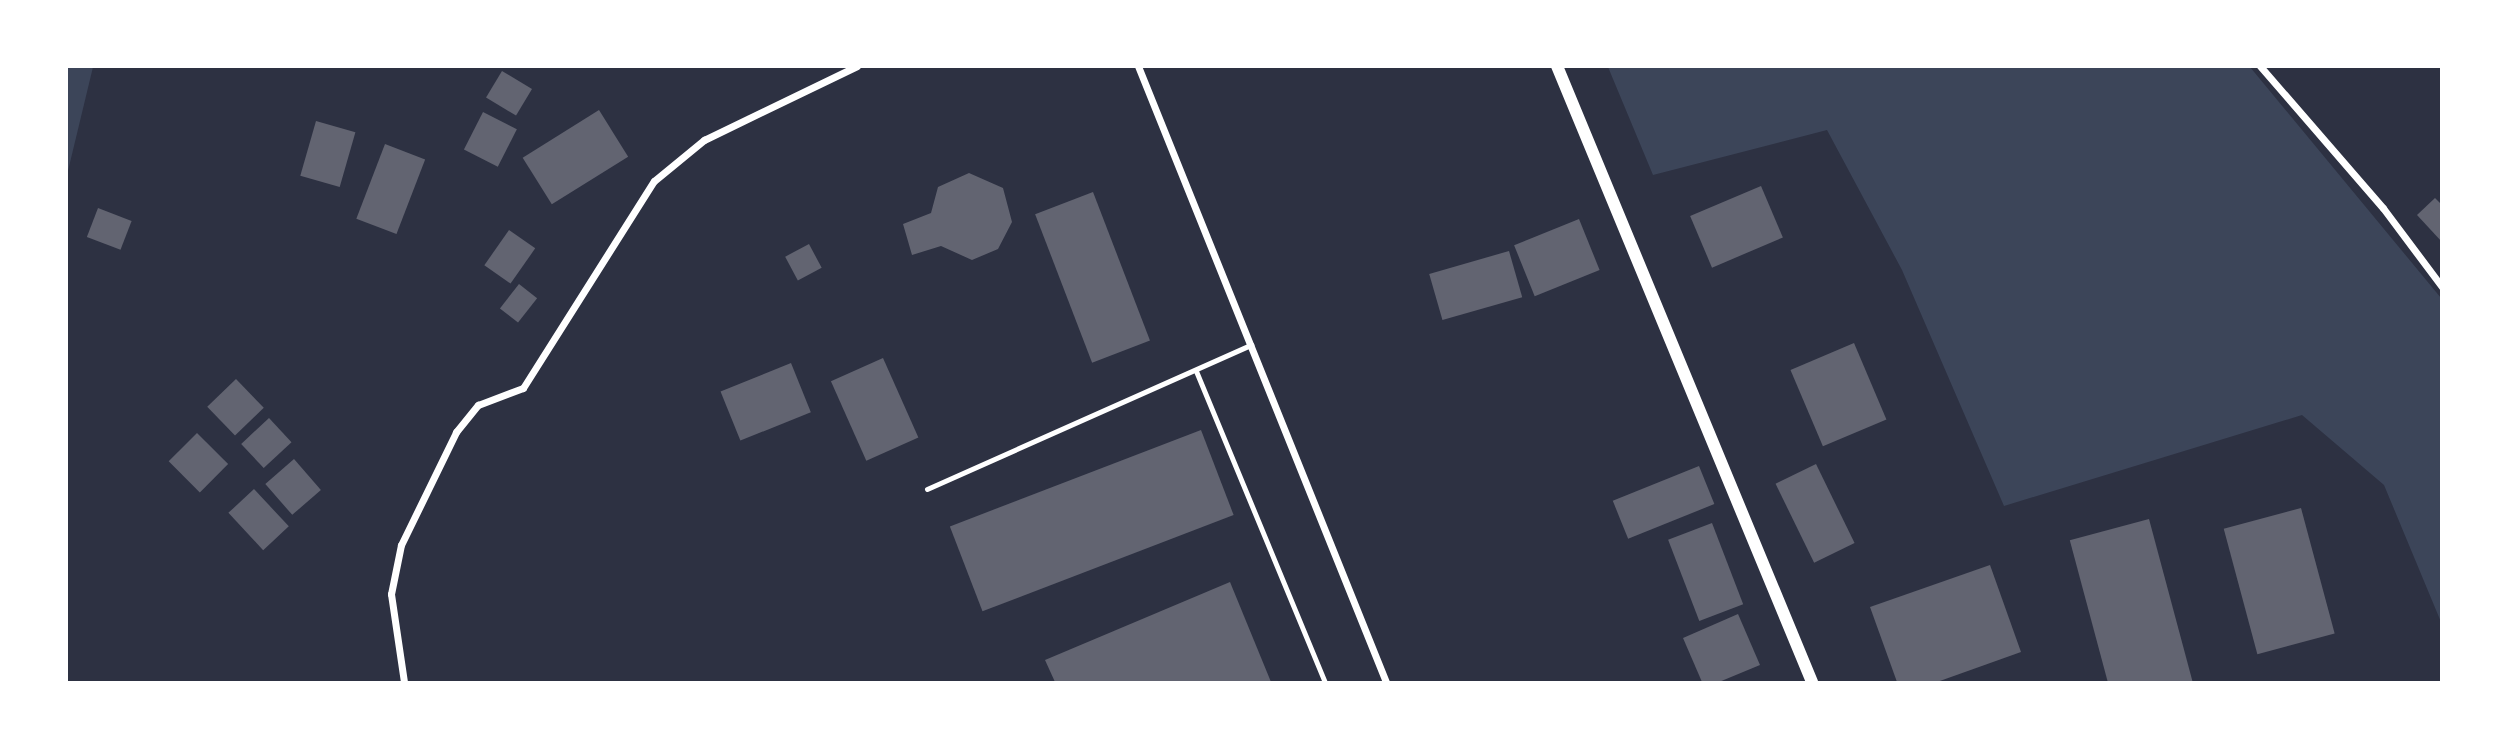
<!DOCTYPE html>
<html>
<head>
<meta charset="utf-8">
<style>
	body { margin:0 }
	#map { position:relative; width:2508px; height:749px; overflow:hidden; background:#2d3142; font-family:"Exo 2",sans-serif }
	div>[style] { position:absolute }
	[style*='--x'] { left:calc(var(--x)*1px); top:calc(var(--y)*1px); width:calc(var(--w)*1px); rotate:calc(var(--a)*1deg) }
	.green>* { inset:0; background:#3c4559 }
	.building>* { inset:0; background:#626471; transform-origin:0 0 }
	.service>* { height:5px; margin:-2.5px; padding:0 2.5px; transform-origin:2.5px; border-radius:2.5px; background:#fff }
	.minor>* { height:7px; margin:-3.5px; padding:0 3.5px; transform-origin:3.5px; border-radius:3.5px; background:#fff }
	.tertiary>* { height:12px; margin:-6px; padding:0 6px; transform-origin:6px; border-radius:6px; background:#fff }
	span { translate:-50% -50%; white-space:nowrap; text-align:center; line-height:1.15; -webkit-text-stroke:7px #fff; paint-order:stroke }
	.frame { position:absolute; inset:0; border:68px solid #fff; pointer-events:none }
</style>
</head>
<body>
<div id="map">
	<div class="green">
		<i style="clip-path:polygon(67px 66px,93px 67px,67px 175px,66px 175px)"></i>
		<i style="clip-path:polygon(1608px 67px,2250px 67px,2441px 298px,2441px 622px,2384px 485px,2302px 415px,2004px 506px,1902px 270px,1827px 130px,1653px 175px)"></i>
	</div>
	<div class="building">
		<i style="left:502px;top:71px;width:35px;height:31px;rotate:31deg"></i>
		<i style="left:599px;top:110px;width:55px;height:90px;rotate:58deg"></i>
		<i style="left:483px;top:112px;width:38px;height:42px;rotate:27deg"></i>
		<i style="left:316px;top:121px;width:41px;height:57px;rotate:16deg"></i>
		<i style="left:385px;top:144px;width:43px;height:80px;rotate:21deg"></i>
		<i style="clip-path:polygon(969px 173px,1003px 188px,1012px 222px,998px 249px,972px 260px,941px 246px,912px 255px,903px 224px,931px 213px,938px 187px)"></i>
		<i style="left:1761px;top:186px;width:56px;height:77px;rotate:67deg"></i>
		<i style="left:1093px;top:192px;width:159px;height:62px;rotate:69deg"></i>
		<i style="clip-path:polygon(2435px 198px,2442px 205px,2442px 242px,2417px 215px)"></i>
		<i style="left:98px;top:208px;width:36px;height:31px;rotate:21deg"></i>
		<i style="left:1579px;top:219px;width:55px;height:70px;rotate:68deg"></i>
		<i style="left:509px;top:230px;width:32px;height:43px;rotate:35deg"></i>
		<i style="left:809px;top:244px;width:27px;height:27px;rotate:62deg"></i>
		<i style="left:1509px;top:251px;width:48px;height:83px;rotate:74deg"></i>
		<i style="left:519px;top:284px;width:23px;height:31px;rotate:38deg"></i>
		<i style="left:1854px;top:343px;width:83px;height:69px;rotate:67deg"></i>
		<i style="left:883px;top:358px;width:87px;height:57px;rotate:66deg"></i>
		<i style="left:791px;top:363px;width:53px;height:76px;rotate:68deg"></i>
		<i style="left:236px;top:379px;width:40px;height:40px;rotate:46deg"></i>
		<i style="left:269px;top:418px;width:33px;height:38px;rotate:47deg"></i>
		<i style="left:1201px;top:430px;width:91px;height:269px;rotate:69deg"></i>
		<i style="left:197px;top:433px;width:44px;height:40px;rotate:45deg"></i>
		<i style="left:294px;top:459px;width:41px;height:38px;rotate:49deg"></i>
		<i style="left:1816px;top:464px;width:88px;height:45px;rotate:64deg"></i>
		<i style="left:1699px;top:466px;width:41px;height:93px;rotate:68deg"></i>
		<i style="left:254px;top:489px;width:51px;height:35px;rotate:47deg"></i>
		<i style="left:2301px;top:508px;width:130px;height:80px;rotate:75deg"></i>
		<i style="left:2149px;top:519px;width:169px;height:82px;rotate:75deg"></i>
		<i style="left:1712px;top:523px;width:87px;height:47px;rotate:69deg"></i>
		<i style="clip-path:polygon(1990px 565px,2021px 652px,1937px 682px,1897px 682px,1870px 607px)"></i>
		<i style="clip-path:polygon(1230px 582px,1271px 682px,1055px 682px,1045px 660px)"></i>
		<i style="clip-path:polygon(1738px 614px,1760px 665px,1719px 682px,1702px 682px,1683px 638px)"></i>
	</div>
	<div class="service">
		<i style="--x:1196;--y:371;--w:337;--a:67.5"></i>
		<i style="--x:927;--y:489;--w:355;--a:-24"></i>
	</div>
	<div class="minor">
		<i style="--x:1138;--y:66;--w:664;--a:68.07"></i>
		<i style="--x:2260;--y:66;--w:188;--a:49.1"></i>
		<i style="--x:2383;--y:208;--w:99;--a:53.2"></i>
		<i style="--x:404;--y:682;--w:89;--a:-98.4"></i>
		<i style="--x:391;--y:594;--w:50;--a:-78.5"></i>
		<i style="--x:401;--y:545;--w:126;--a:-64"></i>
		<i style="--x:456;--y:432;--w:35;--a:-51"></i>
		<i style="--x:478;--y:405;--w:48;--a:-20.7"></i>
		<i style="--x:523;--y:388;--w:245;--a:-57.7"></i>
		<i style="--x:654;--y:181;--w:65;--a:-39.4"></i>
		<i style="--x:704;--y:140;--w:170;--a:-25.8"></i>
	</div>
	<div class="tertiary">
		<i style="--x:1557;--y:66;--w:667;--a:67.51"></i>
	</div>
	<div class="frame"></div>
</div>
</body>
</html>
